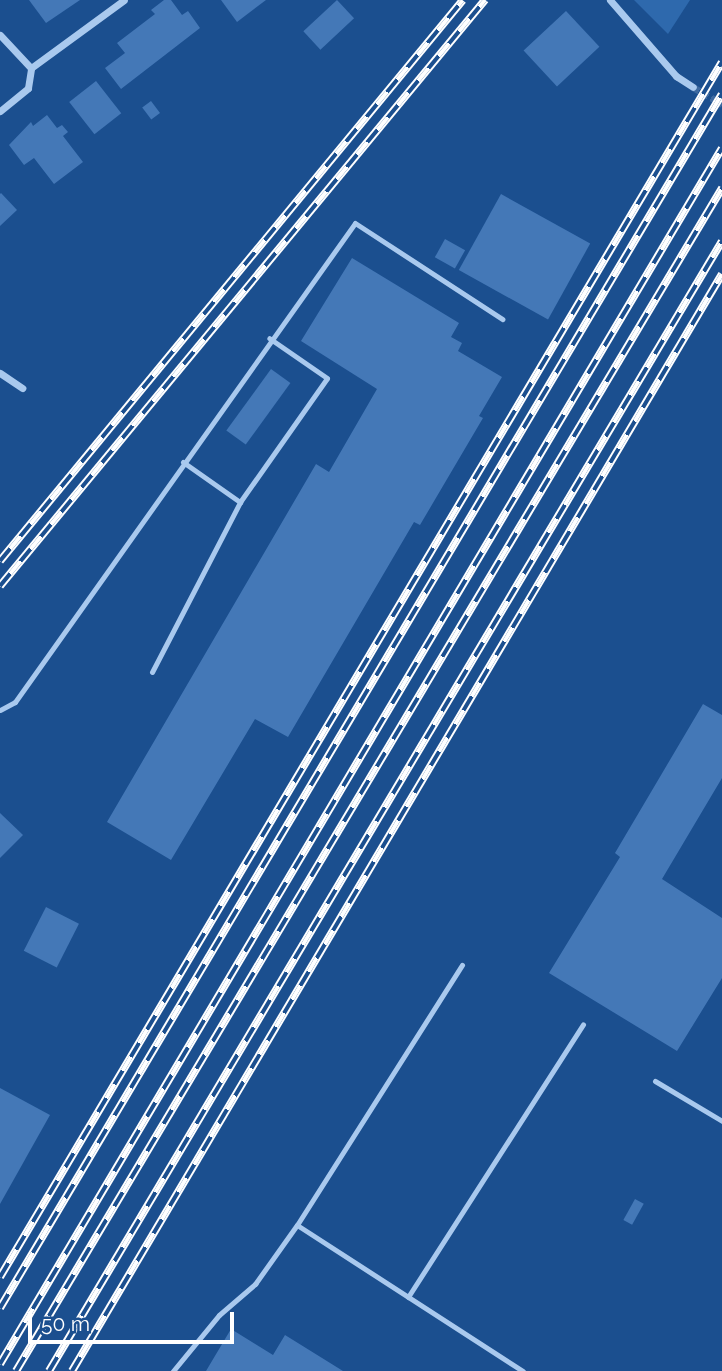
<!DOCTYPE html>
<html>
<head>
<meta charset="utf-8">
<style>
	body { margin:0 }
	#map { position:relative; width:722px; height:1371px; overflow:hidden; background:#1b4f8f; font-family:Raleway,sans-serif }
	div>[style] { position:absolute }
	[style*='--x'] { left:calc(var(--x)*1px); top:calc(var(--y)*1px); width:calc(var(--w)*1px); rotate:calc(var(--a)*1deg) }
	.green>* { inset:0; background:#2e69ad }
	.building>* { inset:0; background:#4478b7; transform-origin:0 0 }
	.minor-tunnel>* { height:7px; margin-top:-3.5px; transform-origin:0; background:repeating-linear-gradient(90deg,#3d69a0 0 7px,transparent 0 10.5px) }
	.service>* { height:5px; margin:-2.5px; padding:0 2.5px; transform-origin:2.5px; border-radius:2.5px; background:#a9c9ee }
	.minor>* { height:7px; margin:-3.5px; padding:0 3.5px; transform-origin:3.5px; border-radius:3.5px; background:#a9c9ee }
	.rail>* { height:8px; margin-top:-4px; transform-origin:0; background:repeating-linear-gradient(90deg,#1b4f8f 0 16px,#fff 0 32px); box-sizing:border-box; border-block:2px solid #fff }
	span { translate:-50% -50%; white-space:nowrap; text-align:center; line-height:1.15; -webkit-text-stroke:5px #1b4f8f; paint-order:stroke }
	.scale { position:absolute; left:28px; top:1312px; width:206px; height:32px; box-sizing:border-box; border:4px solid #fff; border-top:0; padding-left:9px; font-size:21px; line-height:24px; white-space:nowrap; color:#fff; -webkit-text-stroke:5px #1b4f8f; paint-order:stroke }
</style>
</head>
<body>
<div id="map">
	<div class="green">
		<i style="clip-path:polygon(634px 0,690px 0,668px 34px)"></i>
	</div>
	<div class="building">
		<i style="clip-path:polygon(29px 0,80px 0,46px 23px)"></i>
		<i style="clip-path:polygon(164px 0,171px 0,182px 15px,188px 11px,200px 28px,121px 89px,105px 68px,125px 53px,117px 43px,155px 14px,151px 10px)"></i>
		<i style="clip-path:polygon(221px 0,266px 0,237px 22px)"></i>
		<i style="left:337px;top:0;width:25px;height:46px;rotate:47deg"></i>
		<i style="left:566px;top:11px;width:49px;height:58px;rotate:47deg"></i>
		<i style="left:96px;top:81px;width:41px;height:34px;rotate:52deg"></i>
		<i style="left:151px;top:101px;width:15px;height:11px;rotate:53deg"></i>
		<i style="clip-path:polygon(47px 115px,57px 128px,62px 125px,68px 132px,63px 136px,83px 162px,54px 184px,34px 158px,24px 165px,9px 145px,31px 122px,33px 126px)"></i>
		<i style="clip-path:polygon(1px 193px,17px 210px,0 226px,0 194px)"></i>
		<i style="left:501px;top:194px;width:102px;height:87px;rotate:29deg"></i>
		<i style="left:445px;top:239px;width:23px;height:21px;rotate:29deg"></i>
		<i style="clip-path:polygon(352px 258px,459px 323px,451px 337px,462px 343px,458px 351px,502px 377px,479px 416px,483px 418px,420px 525px,414px 522px,288px 737px,255px 719px,171px 860px,107px 822px,316px 464px,329px 472px,377px 389px,301px 341px)"></i>
		<i style="left:271px;top:369px;width:24px;height:76px;rotate:36deg"></i>
		<i style="clip-path:polygon(703px 704px,722px 715px,722px 778px,662px 879px,722px 918px,722px 978px,677px 1051px,549px 973px,620px 857px,615px 853px)"></i>
		<i style="clip-path:polygon(0 813px,23px 835px,0 858px)"></i>
		<i style="left:46px;top:907px;width:37px;height:49px;rotate:27deg"></i>
		<i style="clip-path:polygon(0 1088px,50px 1115px,0 1204px)"></i>
		<i style="left:635px;top:1199px;width:10px;height:24px;rotate:29deg"></i>
		<i style="clip-path:polygon(231px 1329px,273px 1355px,285px 1335px,343px 1371px,206px 1371px)"></i>
	</div>
	<div class="minor-tunnel">
		<i style="--x:693;--y:87;--w:34;--a:30"></i>
	</div>
	<div class="service">
		<i style="--x:183;--y:462;--w:70;--a:35.1"></i>
		<i style="--x:152;--y:672;--w:191;--a:-62.6"></i>
		<i style="--x:240;--y:502;--w:151;--a:-54.9"></i>
		<i style="--x:327;--y:378;--w:70;--a:-145.4"></i>
		<i style="--x:0;--y:710;--w:17;--a:-28"></i>
		<i style="--x:15;--y:702;--w:587;--a:-54.63"></i>
		<i style="--x:355;--y:223;--w:176;--a:33.1"></i>
		<i style="--x:655;--y:1081;--w:78;--a:30.8"></i>
		<i style="--x:297;--y:1225;--w:269;--a:32.9"></i>
		<i style="--x:408;--y:1297;--w:324;--a:-57.3"></i>
		<i style="--x:173;--y:1371;--w:72;--a:-50.6"></i>
		<i style="--x:219;--y:1315;--w:48;--a:-40.7"></i>
		<i style="--x:255;--y:1284;--w:72;--a:-54.6"></i>
		<i style="--x:297;--y:1225;--w:308;--a:-57.6"></i>
	</div>
	<div class="minor">
		<i style="--x:610;--y:0;--w:101;--a:49"></i>
		<i style="--x:676;--y:76;--w:20;--a:33"></i>
		<i style="--x:0;--y:35;--w:45;--a:46.8"></i>
		<i style="--x:0;--y:111;--w:36;--a:-39"></i>
		<i style="--x:28;--y:88;--w:20;--a:-81"></i>
		<i style="--x:31;--y:68;--w:115;--a:-36.2"></i>
		<i style="--x:0;--y:373;--w:27;--a:34"></i>
	</div>
	<div class="rail">
		<i style="--x:0;--y:561;--w:727;--a:-50.47"></i>
		<i style="--x:0;--y:586;--w:761;--a:-50.39"></i>
		<i style="--x:0;--y:1277;--w:1413;--a:-59.28"></i>
		<i style="--x:0;--y:1308;--w:1412;--a:-59.26"></i>
		<i style="--x:0;--y:1364;--w:1414;--a:-59.3"></i>
		<i style="--x:16;--y:1371;--w:1378;--a:-59.17"></i>
		<i style="--x:49;--y:1371;--w:1315;--a:-59.22"></i>
		<i style="--x:72;--y:1371;--w:1275;--a:-59.35"></i>
	</div>
	<div class="scale">50 m</div>
</div>
</body>
</html>
